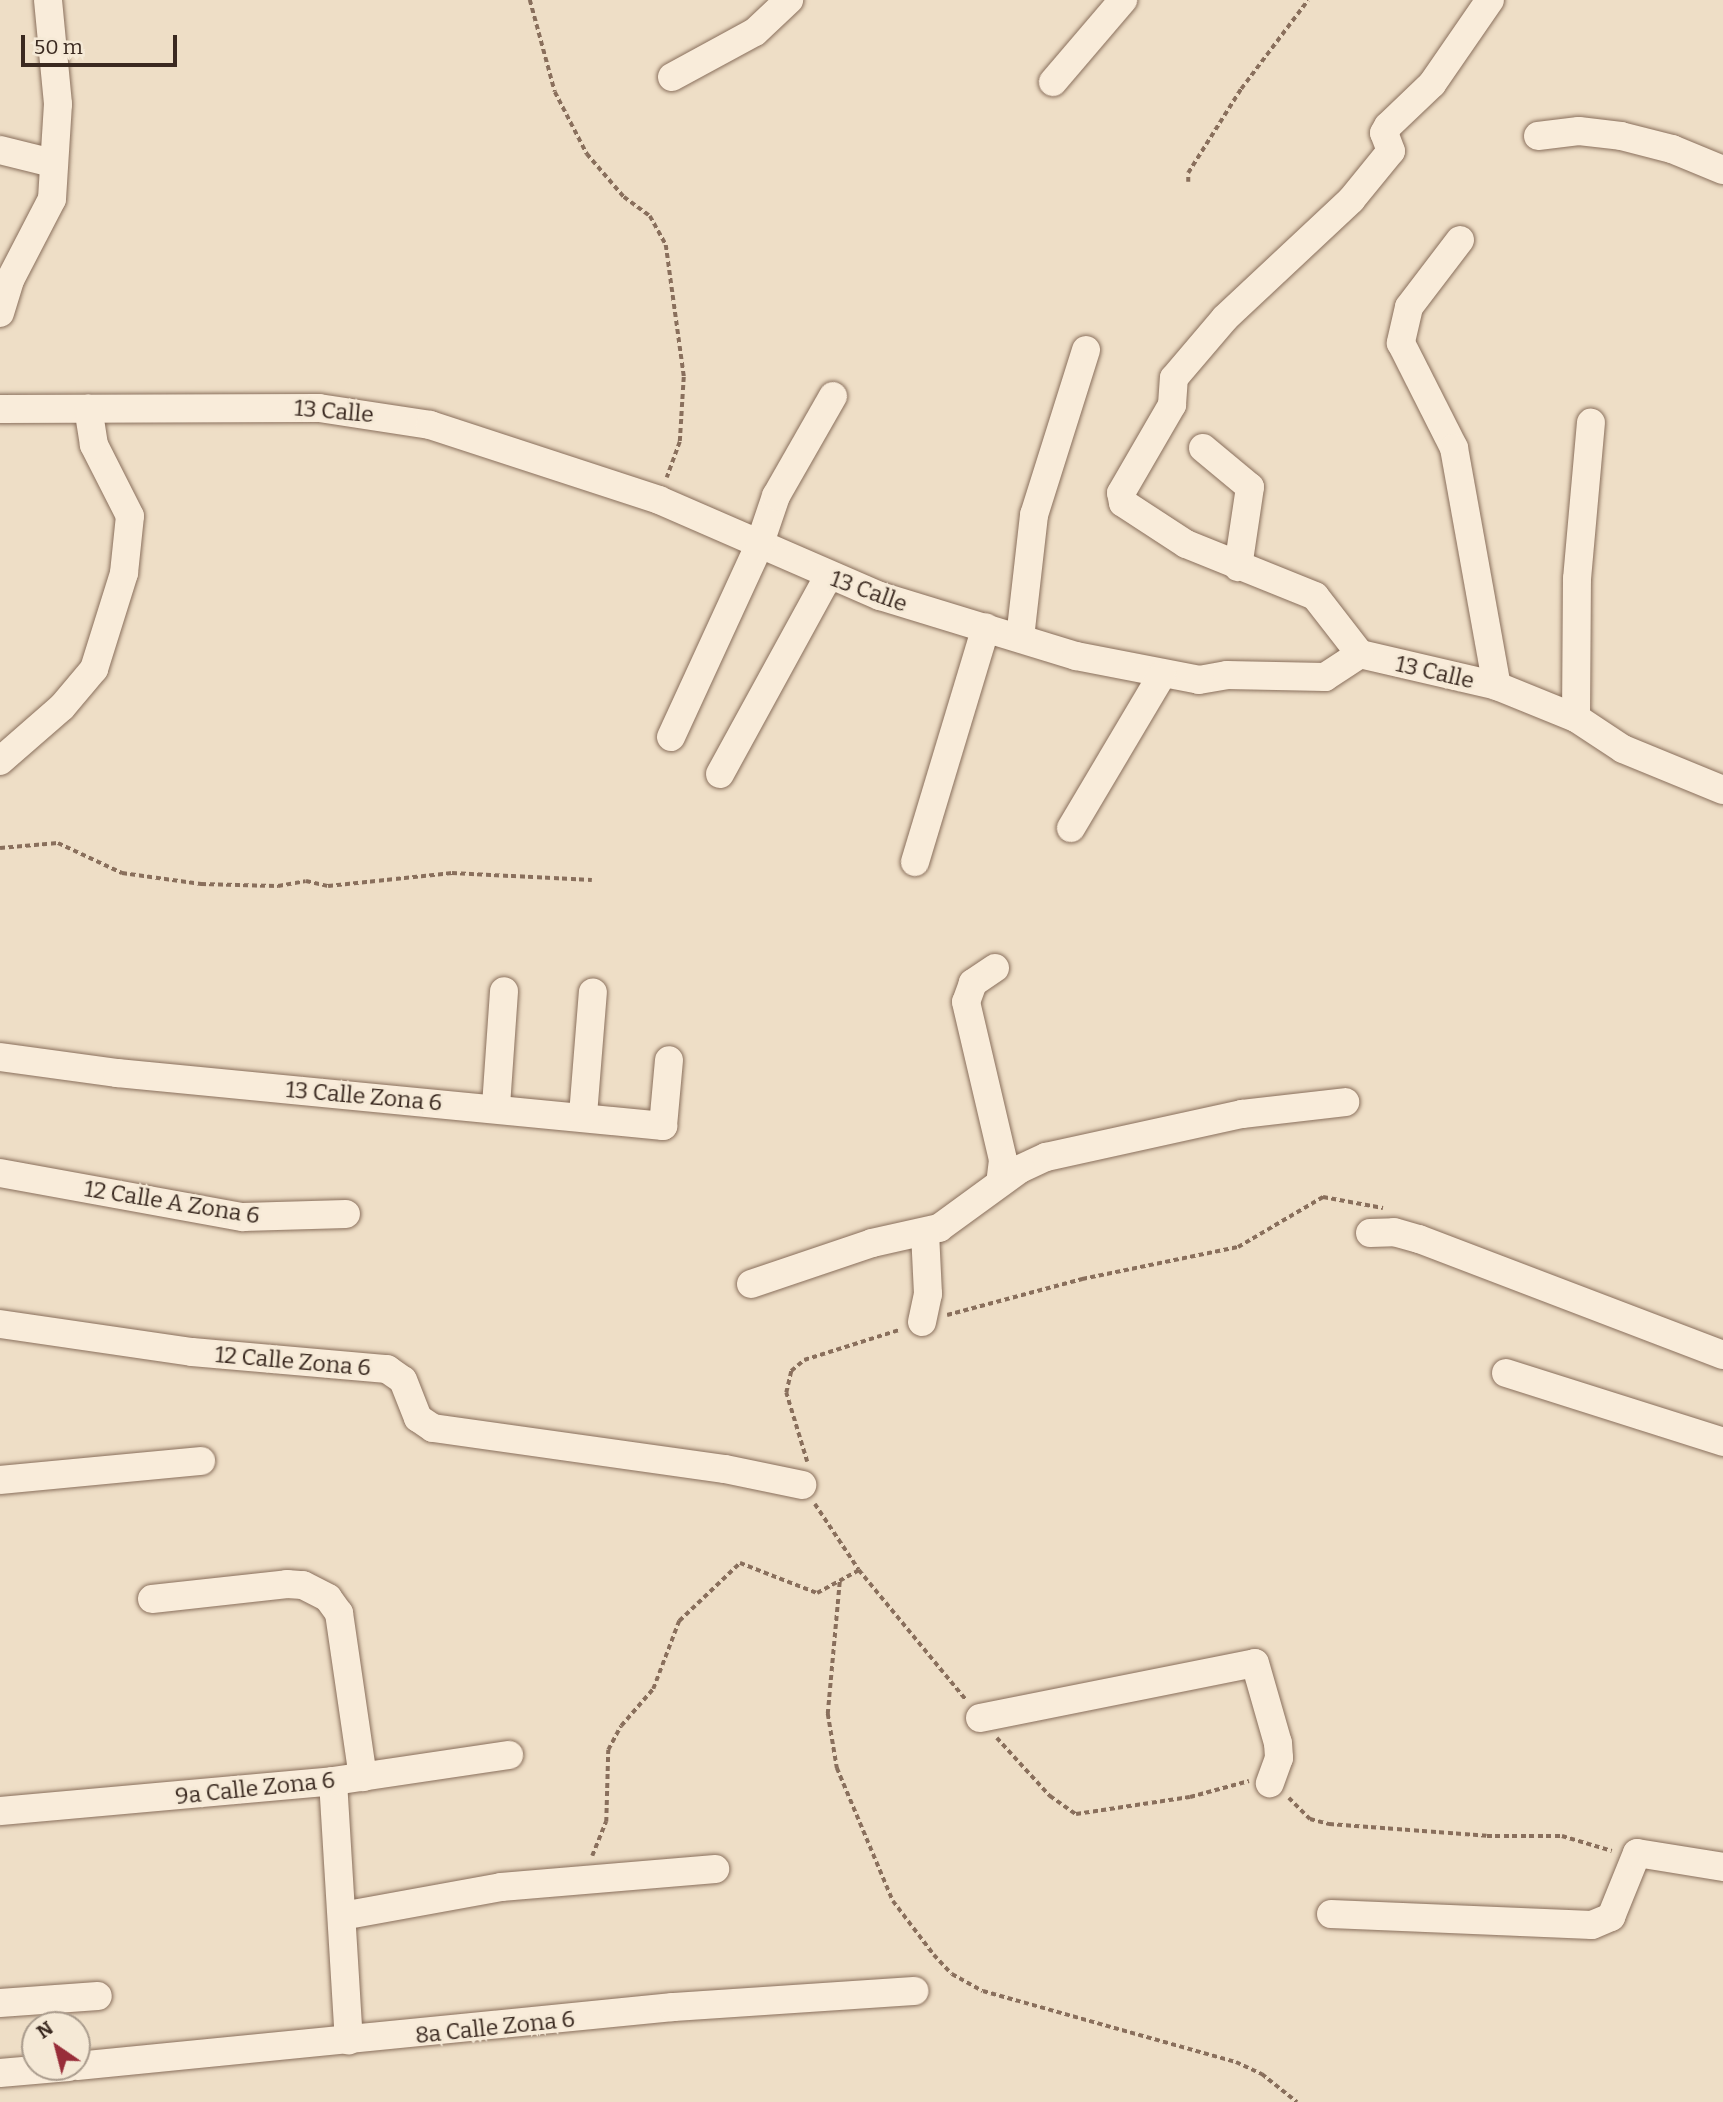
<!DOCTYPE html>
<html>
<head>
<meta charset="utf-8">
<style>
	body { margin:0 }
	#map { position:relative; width:1723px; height:2102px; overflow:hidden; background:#eedec6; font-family:Bitter,serif }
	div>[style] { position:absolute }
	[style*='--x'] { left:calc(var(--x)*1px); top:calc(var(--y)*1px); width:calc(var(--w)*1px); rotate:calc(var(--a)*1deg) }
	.path>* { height:3.5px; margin-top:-1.75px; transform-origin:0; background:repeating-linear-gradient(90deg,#896f5c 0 5px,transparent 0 8.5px) }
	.roads { filter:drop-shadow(0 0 2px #896f5c) drop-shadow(0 0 2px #896f5c) }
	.minor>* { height:28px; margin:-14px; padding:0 14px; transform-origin:14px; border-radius:14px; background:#f9ecda }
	span { translate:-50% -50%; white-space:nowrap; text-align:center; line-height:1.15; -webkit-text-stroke:5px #f5e9d6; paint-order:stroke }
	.street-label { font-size:23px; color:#3a2920 }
	.north { position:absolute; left:21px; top:2011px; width:70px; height:70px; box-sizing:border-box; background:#f5e9d6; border:2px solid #aa9c8d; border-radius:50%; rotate:325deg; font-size:19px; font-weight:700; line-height:28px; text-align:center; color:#3a2920 }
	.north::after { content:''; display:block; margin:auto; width:24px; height:32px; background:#982d39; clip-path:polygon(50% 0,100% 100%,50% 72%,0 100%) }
	.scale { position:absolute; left:21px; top:35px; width:156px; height:32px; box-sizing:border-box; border:4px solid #3a2920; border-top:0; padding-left:9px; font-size:21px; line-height:24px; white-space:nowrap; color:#3a2920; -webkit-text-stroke:5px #f5e9d6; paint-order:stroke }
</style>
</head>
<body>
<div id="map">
	<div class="path">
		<i style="--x:530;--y:0;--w:95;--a:74.8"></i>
		<i style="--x:555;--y:92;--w:70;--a:62.7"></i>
		<i style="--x:587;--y:154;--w:57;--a:49.3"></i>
		<i style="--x:624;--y:197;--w:32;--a:36"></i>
		<i style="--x:650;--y:216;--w:33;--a:61"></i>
		<i style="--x:666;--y:245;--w:133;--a:82.2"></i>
		<i style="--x:684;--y:377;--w:65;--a:93.5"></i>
		<i style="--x:680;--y:442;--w:38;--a:110"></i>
		<i style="--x:1188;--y:182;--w:9;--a:-90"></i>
		<i style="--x:1188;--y:173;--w:99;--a:-57.8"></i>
		<i style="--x:1241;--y:89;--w:111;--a:-53"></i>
		<i style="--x:0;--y:848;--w:58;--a:-4.9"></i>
		<i style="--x:58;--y:843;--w:71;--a:25.1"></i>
		<i style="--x:122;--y:873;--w:80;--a:7.9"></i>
		<i style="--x:201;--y:884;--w:77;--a:1.5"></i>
		<i style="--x:278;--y:886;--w:28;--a:-10"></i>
		<i style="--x:306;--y:881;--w:23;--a:13"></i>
		<i style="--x:328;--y:886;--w:125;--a:-6"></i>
		<i style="--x:452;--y:873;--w:140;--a:2.9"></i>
		<i style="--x:947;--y:1315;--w:140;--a:-14.9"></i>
		<i style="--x:1082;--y:1279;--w:159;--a:-11.6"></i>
		<i style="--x:1238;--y:1247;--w:99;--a:-30.5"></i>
		<i style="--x:1323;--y:1197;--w:61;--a:10.4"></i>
		<i style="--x:807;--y:1462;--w:72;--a:-106.9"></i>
		<i style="--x:786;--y:1393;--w:23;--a:-77"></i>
		<i style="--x:791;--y:1371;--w:17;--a:-40"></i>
		<i style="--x:804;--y:1360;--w:100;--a:-17.5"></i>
		<i style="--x:815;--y:1504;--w:79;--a:56.3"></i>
		<i style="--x:859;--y:1570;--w:168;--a:50.5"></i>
		<i style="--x:840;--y:1582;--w:133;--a:95.2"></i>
		<i style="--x:828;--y:1714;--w:55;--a:80.5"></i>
		<i style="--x:837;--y:1768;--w:144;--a:67.2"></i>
		<i style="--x:893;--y:1901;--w:68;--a:52.8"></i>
		<i style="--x:934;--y:1955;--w:26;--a:47"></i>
		<i style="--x:952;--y:1974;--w:35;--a:29"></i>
		<i style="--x:983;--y:1991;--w:263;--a:15.7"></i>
		<i style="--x:1236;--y:2062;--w:29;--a:25"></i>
		<i style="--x:1262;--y:2074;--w:45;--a:38.7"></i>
		<i style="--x:997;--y:1738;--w:79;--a:47.6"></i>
		<i style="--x:1050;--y:1796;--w:32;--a:35"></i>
		<i style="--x:1076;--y:1814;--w:115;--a:-8.5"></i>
		<i style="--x:1190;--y:1797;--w:61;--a:-15.2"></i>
		<i style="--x:1289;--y:1798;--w:30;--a:45"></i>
		<i style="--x:1310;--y:1819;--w:20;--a:15"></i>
		<i style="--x:1329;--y:1824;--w:158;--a:4.3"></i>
		<i style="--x:1487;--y:1836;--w:75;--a:0"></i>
		<i style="--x:1562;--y:1836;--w:52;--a:16.7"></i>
		<i style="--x:592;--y:1856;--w:37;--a:-68"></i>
		<i style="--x:606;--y:1822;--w:72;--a:-88.4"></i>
		<i style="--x:608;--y:1750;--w:27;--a:-62"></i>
		<i style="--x:621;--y:1726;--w:49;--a:-49.1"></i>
		<i style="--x:653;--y:1689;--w:73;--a:-69.1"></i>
		<i style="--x:679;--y:1621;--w:84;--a:-43.6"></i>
		<i style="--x:740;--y:1563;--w:83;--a:21.3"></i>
		<i style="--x:817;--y:1593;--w:48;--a:-28.7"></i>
	</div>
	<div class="roads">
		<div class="minor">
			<i style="--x:672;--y:77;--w:94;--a:-28.5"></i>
			<i style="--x:755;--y:32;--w:47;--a:-43.3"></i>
			<i style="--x:1053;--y:82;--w:108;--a:-49.5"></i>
			<i style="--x:1538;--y:136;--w:41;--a:-7"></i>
			<i style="--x:1579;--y:131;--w:42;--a:6.8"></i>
			<i style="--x:1621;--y:136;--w:53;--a:14.3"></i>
			<i style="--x:1672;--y:149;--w:55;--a:22.4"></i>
			<i style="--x:0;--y:150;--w:54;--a:14"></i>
			<i style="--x:1460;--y:240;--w:84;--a:127.3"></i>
			<i style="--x:1409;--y:307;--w:37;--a:103"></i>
			<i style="--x:1401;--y:343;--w:118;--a:63.2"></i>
			<i style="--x:1454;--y:448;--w:242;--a:79.8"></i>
			<i style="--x:0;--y:313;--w:34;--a:-73"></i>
			<i style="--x:10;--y:280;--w:91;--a:-62.6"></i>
			<i style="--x:52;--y:199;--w:95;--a:-86.4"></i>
			<i style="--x:58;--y:104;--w:104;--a:-95.5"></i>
			<i style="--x:0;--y:409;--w:319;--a:-0.2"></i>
			<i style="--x:319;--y:408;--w:112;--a:8.7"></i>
			<i style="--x:430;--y:425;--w:241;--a:18.1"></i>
			<i style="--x:659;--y:500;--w:241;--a:23.5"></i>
			<i style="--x:880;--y:596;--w:205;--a:17"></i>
			<i style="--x:1076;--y:656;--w:125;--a:11"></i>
			<i style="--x:1199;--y:680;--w:28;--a:-10"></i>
			<i style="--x:1227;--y:675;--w:98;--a:1.2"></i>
			<i style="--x:1325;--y:677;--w:42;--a:-33.3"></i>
			<i style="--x:1360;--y:654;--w:141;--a:13.1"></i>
			<i style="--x:1497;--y:686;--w:85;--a:22.1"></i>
			<i style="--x:1576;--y:718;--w:56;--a:33.4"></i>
			<i style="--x:1623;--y:749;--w:108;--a:22.3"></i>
			<i style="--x:1203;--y:448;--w:61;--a:39.7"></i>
			<i style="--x:1250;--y:487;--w:81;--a:98.5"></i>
			<i style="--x:1020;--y:638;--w:124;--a:-83.5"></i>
			<i style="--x:1034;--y:515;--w:173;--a:-72.5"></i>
			<i style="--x:1360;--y:654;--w:73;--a:-127.8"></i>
			<i style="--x:1315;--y:596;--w:139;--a:-158"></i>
			<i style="--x:1186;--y:544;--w:75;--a:-146.9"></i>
			<i style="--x:1123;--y:503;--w:10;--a:-101"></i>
			<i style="--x:1121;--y:493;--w:102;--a:-59.9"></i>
			<i style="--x:1172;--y:405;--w:27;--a:-86"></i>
			<i style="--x:1174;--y:378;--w:79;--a:-49.6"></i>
			<i style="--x:1225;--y:318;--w:173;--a:-43.1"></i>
			<i style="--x:1351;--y:200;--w:63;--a:-50.8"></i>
			<i style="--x:1391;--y:151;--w:19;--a:-111"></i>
			<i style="--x:1384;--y:133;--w:8;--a:-60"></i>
			<i style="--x:1388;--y:126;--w:61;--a:-43.7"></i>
			<i style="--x:1432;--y:84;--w:102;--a:-55.4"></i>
			<i style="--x:1576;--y:718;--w:139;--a:-89.6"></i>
			<i style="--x:1577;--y:579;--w:157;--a:-84.9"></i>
			<i style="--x:671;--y:737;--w:210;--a:-65.3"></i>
			<i style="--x:759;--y:546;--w:53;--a:-71.2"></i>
			<i style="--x:776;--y:496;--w:115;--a:-60.3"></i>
			<i style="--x:0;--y:761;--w:82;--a:-41.1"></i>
			<i style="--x:62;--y:707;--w:50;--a:-49.9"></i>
			<i style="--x:94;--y:669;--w:101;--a:-72.6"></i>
			<i style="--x:124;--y:573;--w:57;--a:-84"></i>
			<i style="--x:130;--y:516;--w:80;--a:-116.9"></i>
			<i style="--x:94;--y:445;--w:37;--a:-99"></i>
			<i style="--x:720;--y:774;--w:225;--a:-61.3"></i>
			<i style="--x:1071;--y:828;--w:178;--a:-59.3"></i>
			<i style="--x:915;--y:862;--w:245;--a:-73.2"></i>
			<i style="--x:995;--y:968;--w:27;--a:146"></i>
			<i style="--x:973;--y:983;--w:20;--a:110"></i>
			<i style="--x:966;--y:1002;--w:162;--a:76.8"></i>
			<i style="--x:1003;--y:1160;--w:23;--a:97"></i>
			<i style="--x:0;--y:1057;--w:118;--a:7.8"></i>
			<i style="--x:117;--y:1073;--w:549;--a:5.54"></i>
			<i style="--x:663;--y:1126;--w:66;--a:-84.8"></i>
			<i style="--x:496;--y:1106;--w:115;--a:-86"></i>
			<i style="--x:583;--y:1115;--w:123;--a:-85.4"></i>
			<i style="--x:0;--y:1173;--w:247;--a:10.3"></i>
			<i style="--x:243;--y:1217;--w:103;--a:-1.7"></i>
			<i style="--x:1370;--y:1233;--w:24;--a:-2"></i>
			<i style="--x:1394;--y:1232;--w:26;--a:16"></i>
			<i style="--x:1419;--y:1239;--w:325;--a:20.9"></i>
			<i style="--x:751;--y:1284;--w:128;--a:-18.7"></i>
			<i style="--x:872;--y:1243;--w:69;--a:-12.6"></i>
			<i style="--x:939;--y:1228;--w:100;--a:-36.1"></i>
			<i style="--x:1020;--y:1169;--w:29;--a:-25"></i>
			<i style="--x:1046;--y:1157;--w:201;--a:-12.4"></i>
			<i style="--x:1242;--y:1114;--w:104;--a:-6.6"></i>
			<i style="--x:922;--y:1322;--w:29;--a:-78"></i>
			<i style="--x:928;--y:1294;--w:62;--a:-92.8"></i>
			<i style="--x:0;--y:1324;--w:194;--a:8.3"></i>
			<i style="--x:192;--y:1352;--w:196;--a:5"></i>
			<i style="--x:387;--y:1369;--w:19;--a:35"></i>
			<i style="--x:403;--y:1380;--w:41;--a:68.5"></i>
			<i style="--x:418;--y:1418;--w:18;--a:34"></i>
			<i style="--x:433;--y:1428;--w:295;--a:8"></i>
			<i style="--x:725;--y:1469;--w:79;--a:11.7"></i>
			<i style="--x:1506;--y:1373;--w:228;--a:17.6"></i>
			<i style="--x:0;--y:1480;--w:202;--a:-5.4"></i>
			<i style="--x:152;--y:1599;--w:136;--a:-6.3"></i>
			<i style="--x:287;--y:1584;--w:16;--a:4"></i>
			<i style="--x:303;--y:1585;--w:28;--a:27"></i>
			<i style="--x:328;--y:1598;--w:19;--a:54"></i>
			<i style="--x:339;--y:1613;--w:166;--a:81.7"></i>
			<i style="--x:980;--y:1718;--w:280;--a:-11.3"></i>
			<i style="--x:1255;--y:1663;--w:83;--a:74"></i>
			<i style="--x:1278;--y:1743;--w:15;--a:86"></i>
			<i style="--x:1279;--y:1758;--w:27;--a:110"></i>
			<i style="--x:333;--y:1781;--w:260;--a:86.5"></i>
			<i style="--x:0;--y:1811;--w:334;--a:-5.1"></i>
			<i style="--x:333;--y:1781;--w:178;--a:-8.4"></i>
			<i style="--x:1331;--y:1914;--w:261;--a:2.4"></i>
			<i style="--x:1592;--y:1925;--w:21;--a:-23"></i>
			<i style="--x:1611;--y:1917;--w:69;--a:-67.9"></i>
			<i style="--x:1637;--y:1853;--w:87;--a:9.2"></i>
			<i style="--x:342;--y:1916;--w:162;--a:-10.3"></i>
			<i style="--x:501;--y:1887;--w:215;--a:-4.8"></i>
			<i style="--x:0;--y:2003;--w:98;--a:-4.1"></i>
			<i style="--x:77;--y:2066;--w:599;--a:-5.65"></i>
			<i style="--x:673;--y:2007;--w:242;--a:-3.8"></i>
			<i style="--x:0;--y:2073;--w:69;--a:-5"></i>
		</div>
	</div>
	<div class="street-label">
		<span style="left:334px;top:411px;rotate:5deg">13 Calle</span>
		<span style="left:869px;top:591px;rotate:20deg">13 Calle</span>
		<span style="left:1435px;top:672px;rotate:13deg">13 Calle</span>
		<span style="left:364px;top:1096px;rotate:5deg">13 Calle Zona 6</span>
		<span style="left:172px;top:1202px;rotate:9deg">12 Calle A Zona 6</span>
		<span style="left:293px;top:1361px;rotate:5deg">12 Calle Zona 6</span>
		<span style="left:255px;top:1788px;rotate:-6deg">9a Calle Zona 6</span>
		<span style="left:495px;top:2027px;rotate:-6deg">8a Calle Zona 6</span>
	</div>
	<div class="north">N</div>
	<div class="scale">50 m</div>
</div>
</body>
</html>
